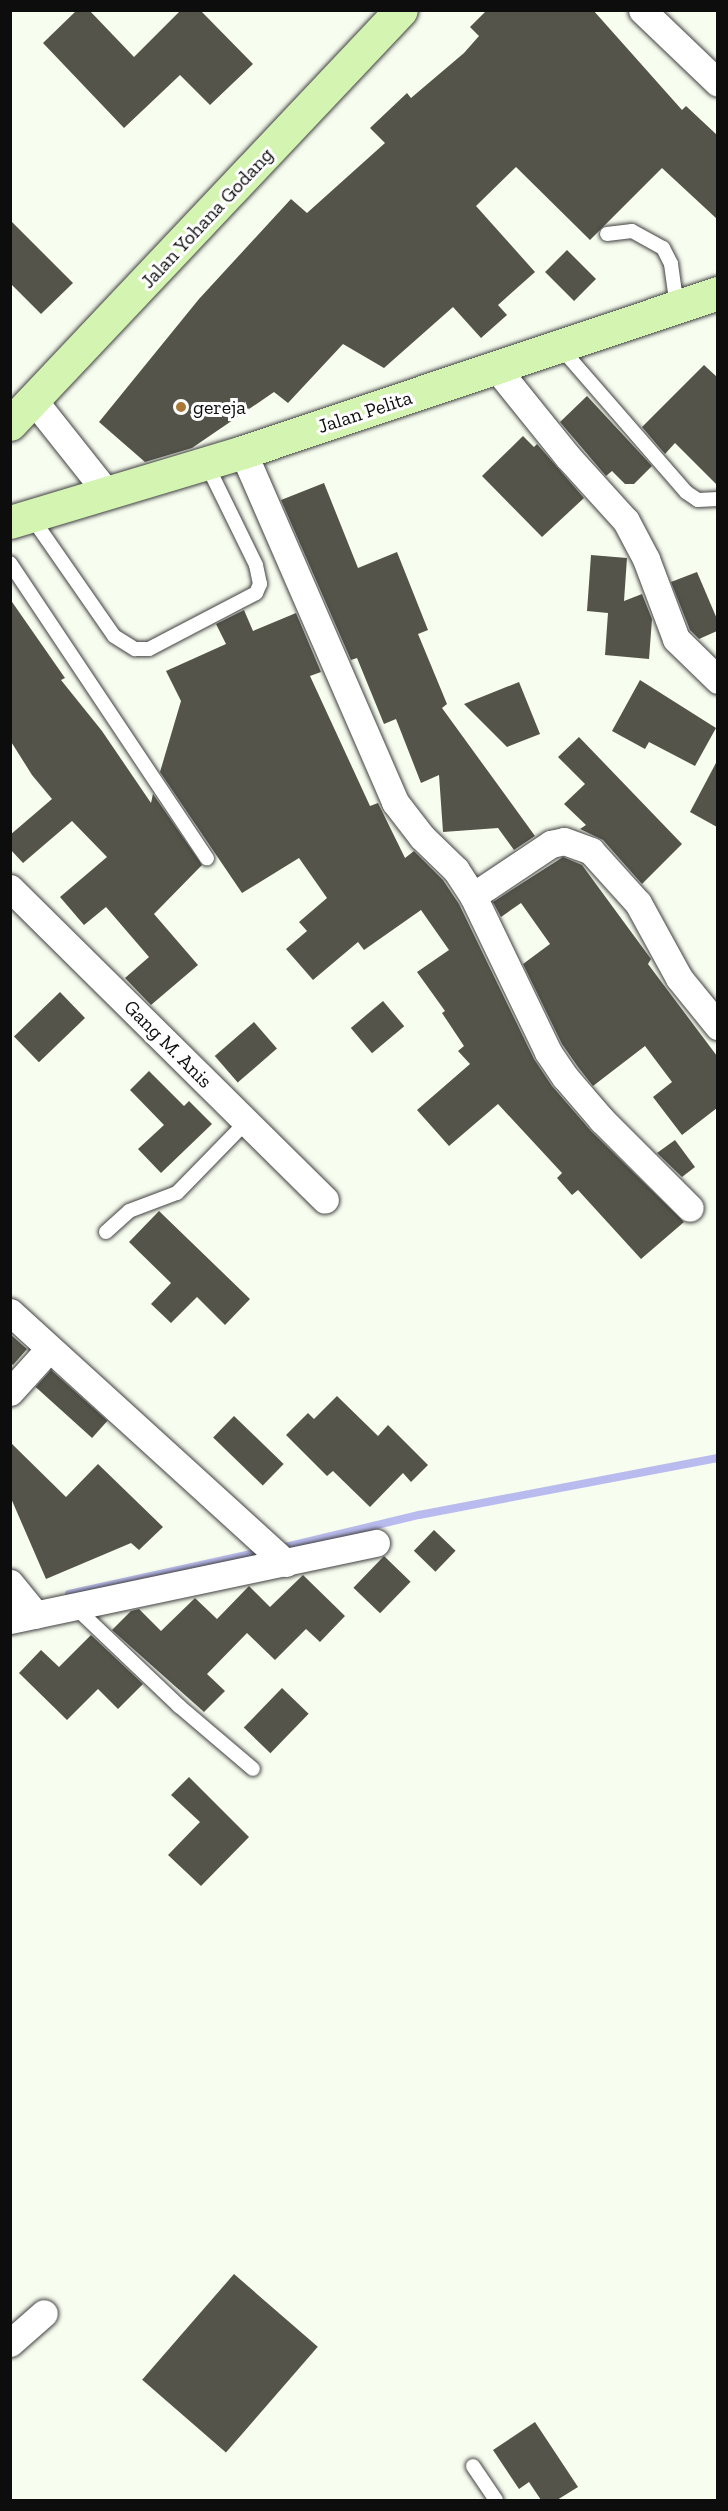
<!DOCTYPE html>
<html>
<head>
<meta charset="utf-8">
<style>
	body { margin:0 }
	#map { position:relative; width:728px; height:2511px; overflow:hidden; background:#f7fdef; font-family:"Zilla Slab",serif }
	div>[style] { position:absolute }
	[style*='--x'] { left:calc(var(--x)*1px); top:calc(var(--y)*1px); width:calc(var(--w)*1px); rotate:calc(var(--a)*1deg) }
	.stream>* { height:8px; margin:-4px; padding:0 4px; transform-origin:4px; border-radius:4px; background:#b9bbee }
	.building>* { inset:0; background:#54544a; transform-origin:0 0 }
	.roads { filter:drop-shadow(0 0 2px #404040) drop-shadow(0 0 2px #404040) }
	.lane>* { height:14px; margin:-7px; padding:0 7px; transform-origin:7px; border-radius:7px; background:#fff }
	.street>* { height:27px; margin:-13.5px; padding:0 13.5px; transform-origin:13.5px; border-radius:13.5px; background:#fff }
	.secondary>* { height:33px; margin:-16.5px; padding:0 16.5px; transform-origin:16.5px; border-radius:16.5px; background:#d4f5b1 }
	.dots>* { width:16px; height:16px; translate:-50% -50%; box-sizing:border-box; border:3px solid #fff; border-radius:50% }
	span { translate:-50% -50%; white-space:nowrap; text-align:center; line-height:1.15; -webkit-text-stroke:6px #fff; paint-order:stroke }
	.street-label { font-size:20px; color:#0d0d0d }
	.poi-label { font-size:20px; color:#0d0d0d }
	.left { translate:0 -50%; text-align:left }
	.frame { position:absolute; inset:0; border:12px solid #0d0d0d; pointer-events:none }
</style>
</head>
<body>
<div id="map">
	<div class="stream">
		<i style="--x:277;--y:1549;--w:146;--a:-13.5"></i>
		<i style="--x:419;--y:1515;--w:304;--a:-10.8"></i>
		<i style="--x:69;--y:1594;--w:201;--a:-12.4"></i>
	</div>
	<div class="building">
		<i style="clip-path:polygon(77px 10px,89px 10px,134px 57px,181px 10px,200px 10px,253px 64px,210px 105px,180px 75px,124px 128px,43px 43px)"></i>
		<i style="clip-path:polygon(487px 10px,593px 10px,682px 110px,686px 106px,717px 135px,717px 219px,662px 168px,590px 240px,516px 167px,476px 206px,535px 272px,498px 305px,507px 315px,481px 338px,453px 307px,384px 368px,343px 344px,288px 403px,274px 392px,192px 448px,145px 462px,99px 422px,199px 299px,291px 199px,307px 213px,385px 143px,370px 128px,407px 93px,411px 98px,464px 53px,479px 36px,470px 27px)"></i>
		<i style="clip-path:polygon(10px 220px,73px 283px,41px 314px,10px 283px)"></i>
		<i style="left:567px;top:250px;width:41px;height:31px;rotate:45deg"></i>
		<i style="clip-path:polygon(704px 365px,717px 377px,717px 485px,675px 443px,665px 454px,642px 427px)"></i>
		<i style="clip-path:polygon(587px 396px,652px 466px,634px 484px,625px 484px,612px 471px,606px 476px,560px 422px)"></i>
		<i style="clip-path:polygon(523px 436px,534px 447px,537px 444px,584px 498px,542px 537px,482px 476px)"></i>
		<i style="clip-path:polygon(324px 483px,358px 568px,397px 552px,428px 630px,418px 634px,447px 704px,442px 708px,535px 836px,514px 850px,498px 828px,443px 832px,439px 775px,421px 783px,396px 719px,384px 724px,357px 658px,351px 660px,281px 500px)"></i>
		<i style="clip-path:polygon(591px 555px,627px 558px,624px 601px,642px 594px,652px 619px,649px 659px,605px 655px,608px 613px,587px 611px)"></i>
		<i style="clip-path:polygon(697px 572px,717px 619px,717px 631px,699px 639px,690px 630px,671px 582px)"></i>
		<i style="clip-path:polygon(10px 599px,65px 678px,61px 680px,102px 731px,151px 803px,153px 794px,202px 865px,154px 914px,198px 965px,151px 1005px,125px 978px,149px 957px,106px 907px,84px 925px,60px 897px,107px 857px,72px 821px,23px 863px,10px 849px,10px 835px,52px 799px,32px 775px,10px 740px)"></i>
		<i style="clip-path:polygon(244px 610px,253px 631px,296px 613px,321px 672px,310px 676px,370px 806px,378px 803px,405px 858px,414px 851px,443px 880px,459px 904px,534px 1059px,552px 1086px,591px 1131px,684px 1222px,641px 1259px,578px 1190px,572px 1195px,557px 1178px,562px 1173px,498px 1104px,449px 1146px,417px 1110px,470px 1064px,458px 1051px,464px 1046px,442px 1013px,445px 1011px,417px 972px,449px 950px,421px 910px,364px 950px,358px 942px,313px 980px,286px 949px,307px 931px,299px 922px,327px 898px,299px 858px,242px 893px,160px 772px,181px 701px,166px 671px,226px 644px,216px 624px)"></i>
		<i style="clip-path:polygon(640px 680px,716px 728px,695px 766px,649px 742px,645px 749px,612px 731px)"></i>
		<i style="clip-path:polygon(519px 682px,540px 734px,507px 747px,464px 704px)"></i>
		<i style="clip-path:polygon(579px 737px,682px 844px,642px 884px,603px 840px,580px 829px,586px 825px,564px 804px,585px 784px,558px 757px)"></i>
		<i style="clip-path:polygon(717px 761px,717px 827px,690px 812px)"></i>
		<i style="clip-path:polygon(563px 857px,582px 865px,651px 959px,648px 964px,717px 1056px,717px 1108px,682px 1135px,653px 1097px,672px 1082px,645px 1046px,593px 1086px,578px 1067px,562px 1044px,523px 964px,550px 944px,521px 903px,501px 917px,493px 902px)"></i>
		<i style="left:60px;top:992px;width:36px;height:64px;rotate:46deg"></i>
		<i style="left:383px;top:1001px;width:33px;height:42px;rotate:50deg"></i>
		<i style="left:254px;top:1022px;width:35px;height:52px;rotate:49deg"></i>
		<i style="clip-path:polygon(149px 1071px,184px 1106px,189px 1101px,212px 1124px,161px 1173px,138px 1149px,164px 1125px,130px 1090px)"></i>
		<i style="clip-path:polygon(675px 1140px,695px 1167px,682px 1177px,657px 1153px)"></i>
		<i style="clip-path:polygon(159px 1211px,250px 1299px,225px 1325px,197px 1297px,171px 1323px,151px 1304px,171px 1283px,129px 1242px)"></i>
		<i style="clip-path:polygon(10px 1334px,27px 1349px,13px 1365px,10px 1363px)"></i>
		<i style="left:51px;top:1370px;width:76px;height:23px;rotate:42deg"></i>
		<i style="clip-path:polygon(337px 1396px,378px 1436px,388px 1425px,428px 1465px,411px 1482px,403px 1473px,370px 1507px,333px 1471px,327px 1476px,286px 1435px,308px 1413px,314px 1419px)"></i>
		<i style="left:234px;top:1416px;width:69px;height:30px;rotate:44deg"></i>
		<i style="clip-path:polygon(10px 1442px,66px 1497px,98px 1464px,163px 1527px,139px 1550px,131px 1543px,46px 1579px,10px 1496px)"></i>
		<i style="left:434px;top:1530px;width:30px;height:29px;rotate:44deg"></i>
		<i style="left:384px;top:1556px;width:37px;height:44px;rotate:44deg"></i>
		<i style="clip-path:polygon(303px 1575px,345px 1616px,320px 1642px,306px 1629px,275px 1660px,247px 1633px,207px 1674px,225px 1691px,204px 1712px,112px 1630px,131px 1611px,139px 1609px,161px 1631px,195px 1598px,217px 1619px,249px 1586px,270px 1607px)"></i>
		<i style="clip-path:polygon(91px 1635px,143px 1684px,118px 1709px,98px 1689px,67px 1720px,19px 1673px,41px 1650px,59px 1667px)"></i>
		<i style="left:282px;top:1688px;width:37px;height:55px;rotate:44deg"></i>
		<i style="clip-path:polygon(189px 1777px,249px 1837px,201px 1886px,168px 1855px,200px 1822px,171px 1795px)"></i>
		<i style="left:234px;top:2274px;width:111px;height:140px;rotate:41deg"></i>
		<i style="clip-path:polygon(535px 2422px,578px 2487px,557px 2500px,541px 2500px,529px 2482px,519px 2489px,493px 2450px)"></i>
	</div>
	<div class="roads">
		<div class="lane">
			<i style="--x:607;--y:234;--w:25;--a:-7"></i>
			<i style="--x:632;--y:231;--w:35;--a:29"></i>
			<i style="--x:663;--y:248;--w:18;--a:63"></i>
			<i style="--x:671;--y:264;--w:43;--a:82.1"></i>
			<i style="--x:560;--y:347;--w:192;--a:49"></i>
			<i style="--x:686;--y:492;--w:14;--a:34"></i>
			<i style="--x:698;--y:500;--w:20;--a:-3"></i>
			<i style="--x:30;--y:515;--w:147;--a:55.2"></i>
			<i style="--x:114;--y:636;--w:25;--a:32"></i>
			<i style="--x:135;--y:649;--w:14;--a:0"></i>
			<i style="--x:149;--y:649;--w:121;--a:-27.6"></i>
			<i style="--x:256;--y:593;--w:10;--a:-66"></i>
			<i style="--x:260;--y:584;--w:19;--a:-102"></i>
			<i style="--x:256;--y:565;--w:114;--a:-116.1"></i>
			<i style="--x:10;--y:563;--w:355;--a:56.3"></i>
			<i style="--x:106;--y:1232;--w:31;--a:-42"></i>
			<i style="--x:129;--y:1211;--w:51;--a:-20.6"></i>
			<i style="--x:177;--y:1193;--w:99;--a:-45.8"></i>
			<i style="--x:75;--y:1607;--w:144;--a:43.6"></i>
			<i style="--x:179;--y:1706;--w:97;--a:40.4"></i>
			<i style="--x:473;--y:2466;--w:41;--a:55.9"></i>
		</div>
		<div class="street">
			<i style="--x:642;--y:10;--w:105;--a:43.8"></i>
			<i style="--x:497;--y:369;--w:113;--a:51.1"></i>
			<i style="--x:568;--y:457;--w:86;--a:47.8"></i>
			<i style="--x:626;--y:521;--w:43;--a:62.2"></i>
			<i style="--x:646;--y:559;--w:85;--a:69.4"></i>
			<i style="--x:676;--y:639;--w:59;--a:44.3"></i>
			<i style="--x:35;--y:402;--w:117;--a:51.6"></i>
			<i style="--x:243;--y:452;--w:382;--a:66.5"></i>
			<i style="--x:395;--y:802;--w:44;--a:52.4"></i>
			<i style="--x:422;--y:837;--w:47;--a:44.1"></i>
			<i style="--x:456;--y:870;--w:31;--a:57"></i>
			<i style="--x:473;--y:896;--w:173;--a:64.3"></i>
			<i style="--x:548;--y:1052;--w:30;--a:56"></i>
			<i style="--x:565;--y:1077;--w:57;--a:49.3"></i>
			<i style="--x:602;--y:1120;--w:124;--a:45"></i>
			<i style="--x:10;--y:888;--w:443;--a:44.7"></i>
			<i style="--x:473;--y:896;--w:94;--a:-33.7"></i>
			<i style="--x:551;--y:844;--w:13;--a:-13"></i>
			<i style="--x:564;--y:841;--w:29;--a:20"></i>
			<i style="--x:591;--y:851;--w:70;--a:47.9"></i>
			<i style="--x:638;--y:903;--w:85;--a:61.3"></i>
			<i style="--x:679;--y:978;--w:62;--a:50.9"></i>
			<i style="--x:10;--y:1312;--w:373;--a:42.3"></i>
			<i style="--x:10;--y:1392;--w:57;--a:-47.9"></i>
			<i style="--x:10;--y:1583;--w:41;--a:50.9"></i>
			<i style="--x:10;--y:1620;--w:374;--a:-11.9"></i>
			<i style="--x:10;--y:2343;--w:45;--a:-41.4"></i>
		</div>
		<div class="secondary">
			<i style="--x:10;--y:424;--w:569;--a:-46.64"></i>
			<i style="--x:10;--y:522;--w:243;--a:-16.7"></i>
			<i style="--x:243;--y:452;--w:501;--a:-18.51"></i>
		</div>
	</div>
	<div class="dots">
		<i style="left:181px;top:407px;background:#ab7736"></i>
	</div>
	<div class="street-label">
		<span style="left:207px;top:218px;rotate:-47deg">Jalan Yohana Godang</span>
		<span style="left:365px;top:412px;rotate:-18deg">Jalan Pelita</span>
		<span style="left:168px;top:1044px;rotate:45deg">Gang M. Anis</span>
	</div>
	<div class="poi-label">
		<span class="left" style="left:193px;top:407px">gereja</span>
	</div>
	<div class="frame"></div>
</div>
</body>
</html>
